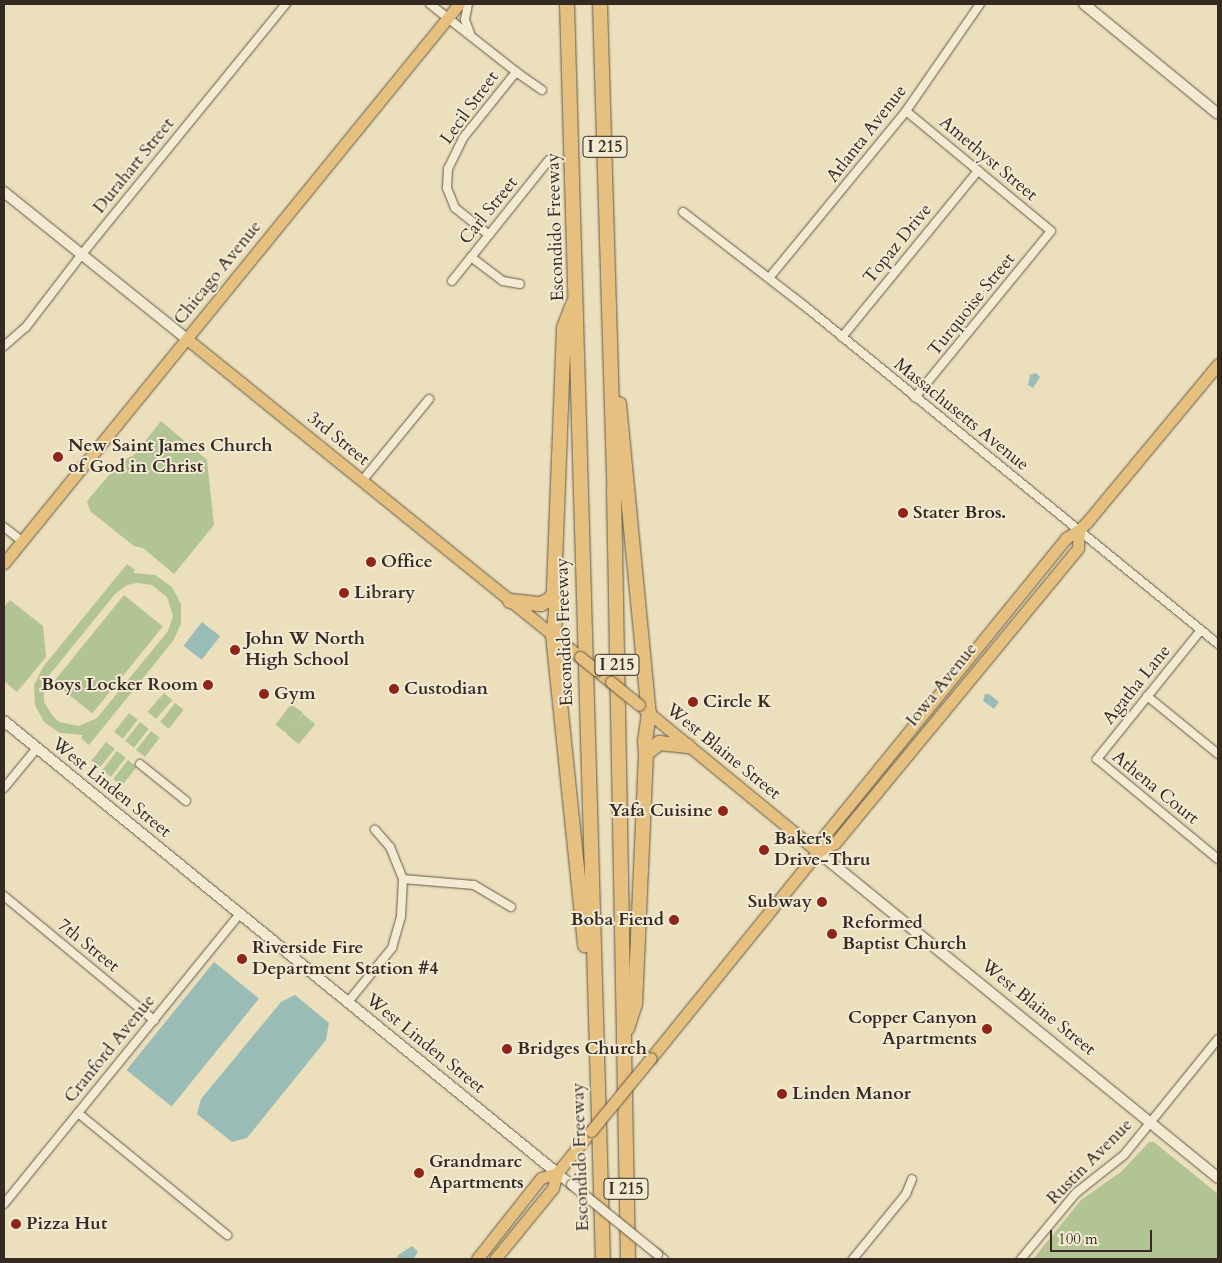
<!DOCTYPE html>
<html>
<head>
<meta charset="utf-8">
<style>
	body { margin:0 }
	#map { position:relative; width:1222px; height:1263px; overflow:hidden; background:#ecdfbc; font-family:Cardo,serif }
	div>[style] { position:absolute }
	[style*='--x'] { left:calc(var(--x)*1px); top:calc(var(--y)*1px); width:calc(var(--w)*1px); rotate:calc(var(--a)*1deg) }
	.green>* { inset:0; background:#b2c394; transform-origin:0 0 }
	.water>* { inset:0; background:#9abcb7; transform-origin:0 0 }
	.roads { filter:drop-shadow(0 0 1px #625748) drop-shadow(0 0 1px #625748) }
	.minor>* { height:8px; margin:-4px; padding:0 4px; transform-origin:4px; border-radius:4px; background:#f3ead3 }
	.tertiary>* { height:9px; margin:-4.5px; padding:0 4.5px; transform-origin:4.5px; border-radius:4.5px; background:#f3ead3 }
	.secondary>* { height:10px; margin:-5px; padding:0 5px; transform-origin:5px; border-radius:5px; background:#f3ead3 }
	.primary>* { height:11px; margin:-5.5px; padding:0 5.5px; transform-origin:5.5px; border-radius:5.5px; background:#e6c07e }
	.motorway>* { height:14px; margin:-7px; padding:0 7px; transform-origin:7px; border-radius:7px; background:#e6c07e }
	.bridges { filter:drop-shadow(0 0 1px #625748) drop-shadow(0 0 1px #625748) }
	.tertiary-bridge>* { height:9px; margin:-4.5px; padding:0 4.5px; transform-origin:4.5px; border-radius:4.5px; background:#f3ead3 }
	.primary-bridge>* { height:11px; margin:-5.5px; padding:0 5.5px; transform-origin:5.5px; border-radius:5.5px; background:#e6c07e }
	.dots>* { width:14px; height:14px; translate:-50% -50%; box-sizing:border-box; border:2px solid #f3ead3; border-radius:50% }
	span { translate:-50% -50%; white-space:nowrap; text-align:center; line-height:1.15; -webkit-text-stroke:4px #f3ead3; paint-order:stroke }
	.shield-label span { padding:1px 4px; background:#f3ead3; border:1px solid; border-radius:4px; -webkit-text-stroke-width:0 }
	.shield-label { font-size:16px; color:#342a22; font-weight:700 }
	.street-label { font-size:18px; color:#342a22 }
	.poi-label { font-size:18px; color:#342a22; font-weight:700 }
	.left { translate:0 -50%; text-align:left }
	.right { translate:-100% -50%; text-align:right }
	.frame { position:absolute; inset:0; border:5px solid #342a22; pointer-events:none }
	.scale { position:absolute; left:1050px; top:1230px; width:102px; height:22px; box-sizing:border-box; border:2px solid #342a22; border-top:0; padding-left:6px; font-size:15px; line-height:18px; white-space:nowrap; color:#342a22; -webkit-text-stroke:4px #f3ead3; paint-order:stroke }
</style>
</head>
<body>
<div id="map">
	<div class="green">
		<i style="clip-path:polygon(161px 421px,207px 460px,214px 525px,174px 574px,143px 548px,134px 546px,90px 511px,87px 501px,120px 462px,134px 455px)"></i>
		<i style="clip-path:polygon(evenodd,127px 564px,135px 570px,133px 573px,155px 575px,172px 587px,181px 604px,181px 624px,173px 641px,89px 745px,81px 738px,83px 735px,60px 733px,44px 722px,35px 705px,34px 685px,43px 667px,127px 564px,137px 583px,152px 585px,167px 597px,173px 616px,168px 631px,97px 718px,79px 726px,59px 722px,52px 715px,44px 702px,44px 687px,47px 678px,115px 594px,127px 585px,137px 583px)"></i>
		<i style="left:124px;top:595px;width:50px;height:112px;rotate:39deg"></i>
		<i style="clip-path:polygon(10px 600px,43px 626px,46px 657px,17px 692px,4px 681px,4px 607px)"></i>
		<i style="left:164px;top:693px;width:11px;height:25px;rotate:41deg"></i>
		<i style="left:175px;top:703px;width:11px;height:24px;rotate:38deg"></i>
		<i style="left:291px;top:704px;width:15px;height:26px;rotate:37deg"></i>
		<i style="left:129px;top:713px;width:11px;height:24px;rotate:38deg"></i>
		<i style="left:303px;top:714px;width:16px;height:26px;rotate:40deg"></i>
		<i style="left:140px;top:722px;width:11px;height:24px;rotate:38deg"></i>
		<i style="left:151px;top:731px;width:11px;height:24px;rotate:38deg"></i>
		<i style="left:106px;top:742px;width:11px;height:24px;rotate:38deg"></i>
		<i style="left:117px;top:751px;width:11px;height:24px;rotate:38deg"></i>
		<i style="left:128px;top:760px;width:11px;height:24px;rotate:38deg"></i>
		<i style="clip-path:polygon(1149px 1142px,1154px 1142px,1218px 1194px,1218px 1259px,1033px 1259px,1081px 1200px,1122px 1171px)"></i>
	</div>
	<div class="water">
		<i style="clip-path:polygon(1036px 373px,1040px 377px,1033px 388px,1028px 385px,1030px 375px)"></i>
		<i style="left:202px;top:622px;width:23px;height:30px;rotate:38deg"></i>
		<i style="clip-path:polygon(985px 694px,989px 694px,999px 702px,994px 709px,983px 701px)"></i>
		<i style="left:214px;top:962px;width:58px;height:139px;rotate:39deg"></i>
		<i style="clip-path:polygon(295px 995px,329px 1023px,326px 1040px,247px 1138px,232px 1142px,197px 1114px,201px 1099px,281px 1002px)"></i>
		<i style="clip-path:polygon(412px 1246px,418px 1252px,413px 1259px,396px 1259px,398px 1255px)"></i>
	</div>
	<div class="roads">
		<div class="minor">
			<i style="--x:430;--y:4;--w:113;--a:38.2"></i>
			<i style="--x:519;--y:74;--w:28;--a:35"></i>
			<i style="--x:468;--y:4;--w:16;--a:101"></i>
			<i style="--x:465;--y:20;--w:14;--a:69"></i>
			<i style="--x:906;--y:111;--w:188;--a:39.6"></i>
			<i style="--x:1051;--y:231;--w:215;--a:129.3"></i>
			<i style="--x:683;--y:212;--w:155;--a:37.7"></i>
			<i style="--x:806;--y:307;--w:532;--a:39.28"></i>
			<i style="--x:489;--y:235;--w:43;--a:-141.5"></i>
			<i style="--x:455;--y:208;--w:22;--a:-112"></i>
			<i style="--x:447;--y:188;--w:19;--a:-87"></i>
			<i style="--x:448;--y:169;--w:34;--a:-64"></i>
			<i style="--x:463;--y:138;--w:85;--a:-51.2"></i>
			<i style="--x:471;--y:257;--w:40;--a:37"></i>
			<i style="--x:503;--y:281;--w:17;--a:10"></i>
			<i style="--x:769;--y:278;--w:216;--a:-50.6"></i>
			<i style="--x:906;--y:111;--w:130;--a:-55.3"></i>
			<i style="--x:452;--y:281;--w:155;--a:-51.3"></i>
			<i style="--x:842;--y:337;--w:215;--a:-50.7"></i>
			<i style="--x:4;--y:346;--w:29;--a:-41"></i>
			<i style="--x:26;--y:327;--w:92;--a:-52.5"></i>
			<i style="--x:82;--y:254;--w:323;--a:-50.8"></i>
			<i style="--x:362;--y:481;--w:106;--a:-50.7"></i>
			<i style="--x:4;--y:527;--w:23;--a:38"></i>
			<i style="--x:1201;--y:630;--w:166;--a:128.9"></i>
			<i style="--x:1097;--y:759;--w:157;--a:39.6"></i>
			<i style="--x:1147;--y:696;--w:92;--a:39.2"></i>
			<i style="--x:140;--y:764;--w:59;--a:38.8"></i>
			<i style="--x:4;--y:788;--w:52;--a:-50.5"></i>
			<i style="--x:403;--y:879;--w:71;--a:4.8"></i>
			<i style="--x:474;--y:885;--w:43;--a:30.7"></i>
			<i style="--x:4;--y:896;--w:195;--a:39.6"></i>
			<i style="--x:348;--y:1002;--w:70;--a:-50.8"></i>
			<i style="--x:392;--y:948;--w:32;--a:-74"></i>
			<i style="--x:401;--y:917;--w:38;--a:-87"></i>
			<i style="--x:403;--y:879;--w:35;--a:-112"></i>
			<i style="--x:390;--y:847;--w:23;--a:-131"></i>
			<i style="--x:78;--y:1113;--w:193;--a:39.3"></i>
			<i style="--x:4;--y:1204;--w:374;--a:-50.9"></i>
			<i style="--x:853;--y:1259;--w:84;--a:-50.8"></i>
			<i style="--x:906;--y:1194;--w:16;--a:-68"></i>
			<i style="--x:1021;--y:1259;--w:86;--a:-50.2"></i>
			<i style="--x:1076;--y:1193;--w:61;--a:-38.4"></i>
			<i style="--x:1124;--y:1155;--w:149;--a:-51"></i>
		</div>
		<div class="tertiary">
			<i style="--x:557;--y:1173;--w:18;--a:38"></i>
			<i style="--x:657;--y:1254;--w:8;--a:40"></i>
		</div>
		<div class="secondary">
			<i style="--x:1084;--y:4;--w:173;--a:39.4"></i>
			<i style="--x:4;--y:192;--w:235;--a:38.8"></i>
			<i style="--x:4;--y:721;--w:714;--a:39.26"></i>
			<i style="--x:818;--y:852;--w:516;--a:39.18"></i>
		</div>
		<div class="primary">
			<i style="--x:187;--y:339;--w:506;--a:38.98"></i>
			<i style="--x:4;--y:563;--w:721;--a:-50.86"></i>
			<i style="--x:596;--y:670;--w:19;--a:39"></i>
			<i style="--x:644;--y:709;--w:225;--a:39.4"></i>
			<i style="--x:818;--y:852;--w:19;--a:-28"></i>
			<i style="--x:835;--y:843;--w:382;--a:-50.5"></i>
			<i style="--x:1078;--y:548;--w:18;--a:-87"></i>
			<i style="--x:651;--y:1058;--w:265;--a:-51"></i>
			<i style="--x:818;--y:852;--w:17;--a:-69"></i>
			<i style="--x:824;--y:836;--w:384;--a:-50.9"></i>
			<i style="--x:1066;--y:538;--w:15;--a:-32"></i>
			<i style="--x:1079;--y:530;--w:11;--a:-45"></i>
			<i style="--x:1087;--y:522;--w:205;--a:-50.3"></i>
			<i style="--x:477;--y:1259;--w:103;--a:-51.7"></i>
			<i style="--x:541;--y:1178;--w:17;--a:-17"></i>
			<i style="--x:495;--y:1259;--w:92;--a:-50.8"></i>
			<i style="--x:553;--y:1188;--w:16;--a:-75"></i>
			<i style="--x:557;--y:1173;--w:54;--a:-51"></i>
		</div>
		<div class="motorway">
			<i style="--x:567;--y:4;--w:1256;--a:88.36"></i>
			<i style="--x:600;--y:4;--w:485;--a:88.3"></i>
			<i style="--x:614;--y:489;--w:770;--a:88.96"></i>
			<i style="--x:573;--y:304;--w:26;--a:111"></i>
			<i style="--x:564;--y:328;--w:264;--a:92.2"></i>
			<i style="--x:554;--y:592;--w:20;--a:84"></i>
			<i style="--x:556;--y:612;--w:23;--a:97"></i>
			<i style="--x:553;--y:635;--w:312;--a:84.1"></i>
			<i style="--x:619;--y:404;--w:310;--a:84.5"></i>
			<i style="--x:649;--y:713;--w:29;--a:98"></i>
			<i style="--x:645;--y:742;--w:12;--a:85"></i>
			<i style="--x:646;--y:754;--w:250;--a:92.5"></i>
			<i style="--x:635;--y:1004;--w:26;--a:108"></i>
			<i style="--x:510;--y:601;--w:31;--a:6"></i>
			<i style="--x:541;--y:604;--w:11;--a:-27"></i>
			<i style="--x:551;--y:599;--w:8;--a:-67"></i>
			<i style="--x:646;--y:754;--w:17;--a:-40"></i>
			<i style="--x:659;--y:743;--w:29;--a:6"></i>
		</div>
	</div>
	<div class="bridges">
		<div class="tertiary-bridge">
			<i style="--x:571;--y:1184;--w:111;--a:39.1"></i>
		</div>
		<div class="primary-bridge">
			<i style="--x:580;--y:657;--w:21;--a:39"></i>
			<i style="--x:611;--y:682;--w:36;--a:39"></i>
			<i style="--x:591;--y:1131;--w:94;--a:-50.6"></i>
		</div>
	</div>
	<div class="dots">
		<i style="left:58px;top:457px;background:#8f2418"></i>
		<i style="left:903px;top:513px;background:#8f2418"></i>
		<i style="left:371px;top:562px;background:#8f2418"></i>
		<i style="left:344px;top:593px;background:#8f2418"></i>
		<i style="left:235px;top:650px;background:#8f2418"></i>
		<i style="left:208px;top:685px;background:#8f2418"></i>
		<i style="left:394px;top:689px;background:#8f2418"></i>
		<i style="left:264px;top:694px;background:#8f2418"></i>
		<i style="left:693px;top:702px;background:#8f2418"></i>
		<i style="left:723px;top:811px;background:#8f2418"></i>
		<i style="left:764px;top:850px;background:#8f2418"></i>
		<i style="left:822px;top:902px;background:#8f2418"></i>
		<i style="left:674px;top:920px;background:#8f2418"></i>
		<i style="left:832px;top:934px;background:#8f2418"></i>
		<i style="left:242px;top:959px;background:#8f2418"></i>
		<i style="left:987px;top:1029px;background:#8f2418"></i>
		<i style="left:507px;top:1049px;background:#8f2418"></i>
		<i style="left:782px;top:1094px;background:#8f2418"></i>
		<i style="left:419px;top:1173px;background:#8f2418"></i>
		<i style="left:16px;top:1224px;background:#8f2418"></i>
	</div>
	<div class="shield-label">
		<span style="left:605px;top:147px">I 215</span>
		<span style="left:617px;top:665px">I 215</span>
		<span style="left:626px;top:1189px">I 215</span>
	</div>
	<div class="street-label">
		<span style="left:470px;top:108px;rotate:-54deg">Lecil Street</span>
		<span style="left:867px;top:134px;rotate:-52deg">Atlanta Avenue</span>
		<span style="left:988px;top:159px;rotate:40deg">Amethyst Street</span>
		<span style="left:134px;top:166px;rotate:-51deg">Durahart Street</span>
		<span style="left:489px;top:211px;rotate:-51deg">Carl Street</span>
		<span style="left:556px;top:227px;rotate:-92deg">Escondido Freeway</span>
		<span style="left:898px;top:244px;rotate:-51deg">Topaz Drive</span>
		<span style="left:218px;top:273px;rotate:-51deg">Chicago Avenue</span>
		<span style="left:972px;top:305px;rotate:-51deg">Turquoise Street</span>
		<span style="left:961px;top:415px;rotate:39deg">Massachusetts Avenue</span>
		<span style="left:338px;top:439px;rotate:39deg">3rd Street</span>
		<span style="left:565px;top:632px;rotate:-92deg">Escondido Freeway</span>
		<span style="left:942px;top:685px;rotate:-51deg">Iowa Avenue</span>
		<span style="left:1137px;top:685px;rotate:-51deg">Agatha Lane</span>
		<span style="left:723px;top:752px;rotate:39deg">West Blaine Street</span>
		<span style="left:111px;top:788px;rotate:39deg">West Linden Street</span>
		<span style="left:1155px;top:788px;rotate:39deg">Athena Court</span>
		<span style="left:88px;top:946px;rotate:39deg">7th Street</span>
		<span style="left:1038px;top:1008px;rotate:39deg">West Blaine Street</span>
		<span style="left:425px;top:1044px;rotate:39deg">West Linden Street</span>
		<span style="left:110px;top:1049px;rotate:-51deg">Cranford Avenue</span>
		<span style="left:581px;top:1157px;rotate:-92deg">Escondido Freeway</span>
		<span style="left:1090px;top:1162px;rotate:-45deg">Rustin Avenue</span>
	</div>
	<div class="poi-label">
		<span class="left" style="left:68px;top:457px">New Saint James Church<br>of God in Christ</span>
		<span class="left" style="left:913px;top:513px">Stater Bros.</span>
		<span class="left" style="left:381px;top:562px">Office</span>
		<span class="left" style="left:354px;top:593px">Library</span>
		<span class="left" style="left:245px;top:650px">John W North<br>High School</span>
		<span class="right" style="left:198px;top:685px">Boys Locker Room</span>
		<span class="left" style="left:404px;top:689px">Custodian</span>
		<span class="left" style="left:274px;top:694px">Gym</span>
		<span class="left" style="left:703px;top:702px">Circle K</span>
		<span class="right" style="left:713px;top:811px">Yafa Cuisine</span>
		<span class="left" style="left:774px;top:850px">Baker's<br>Drive-Thru</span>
		<span class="right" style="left:812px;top:902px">Subway</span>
		<span class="right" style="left:664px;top:920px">Boba Fiend</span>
		<span class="left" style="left:842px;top:934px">Reformed<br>Baptist Church</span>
		<span class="left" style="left:252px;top:959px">Riverside Fire<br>Department Station #4</span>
		<span class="right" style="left:977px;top:1029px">Copper Canyon<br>Apartments</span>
		<span class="left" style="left:517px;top:1049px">Bridges Church</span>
		<span class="left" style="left:792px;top:1094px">Linden Manor</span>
		<span class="left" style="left:429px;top:1173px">Grandmarc<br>Apartments</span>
		<span class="left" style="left:26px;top:1224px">Pizza Hut</span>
	</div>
	<div class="frame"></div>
	<div class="scale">100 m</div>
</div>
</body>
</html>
